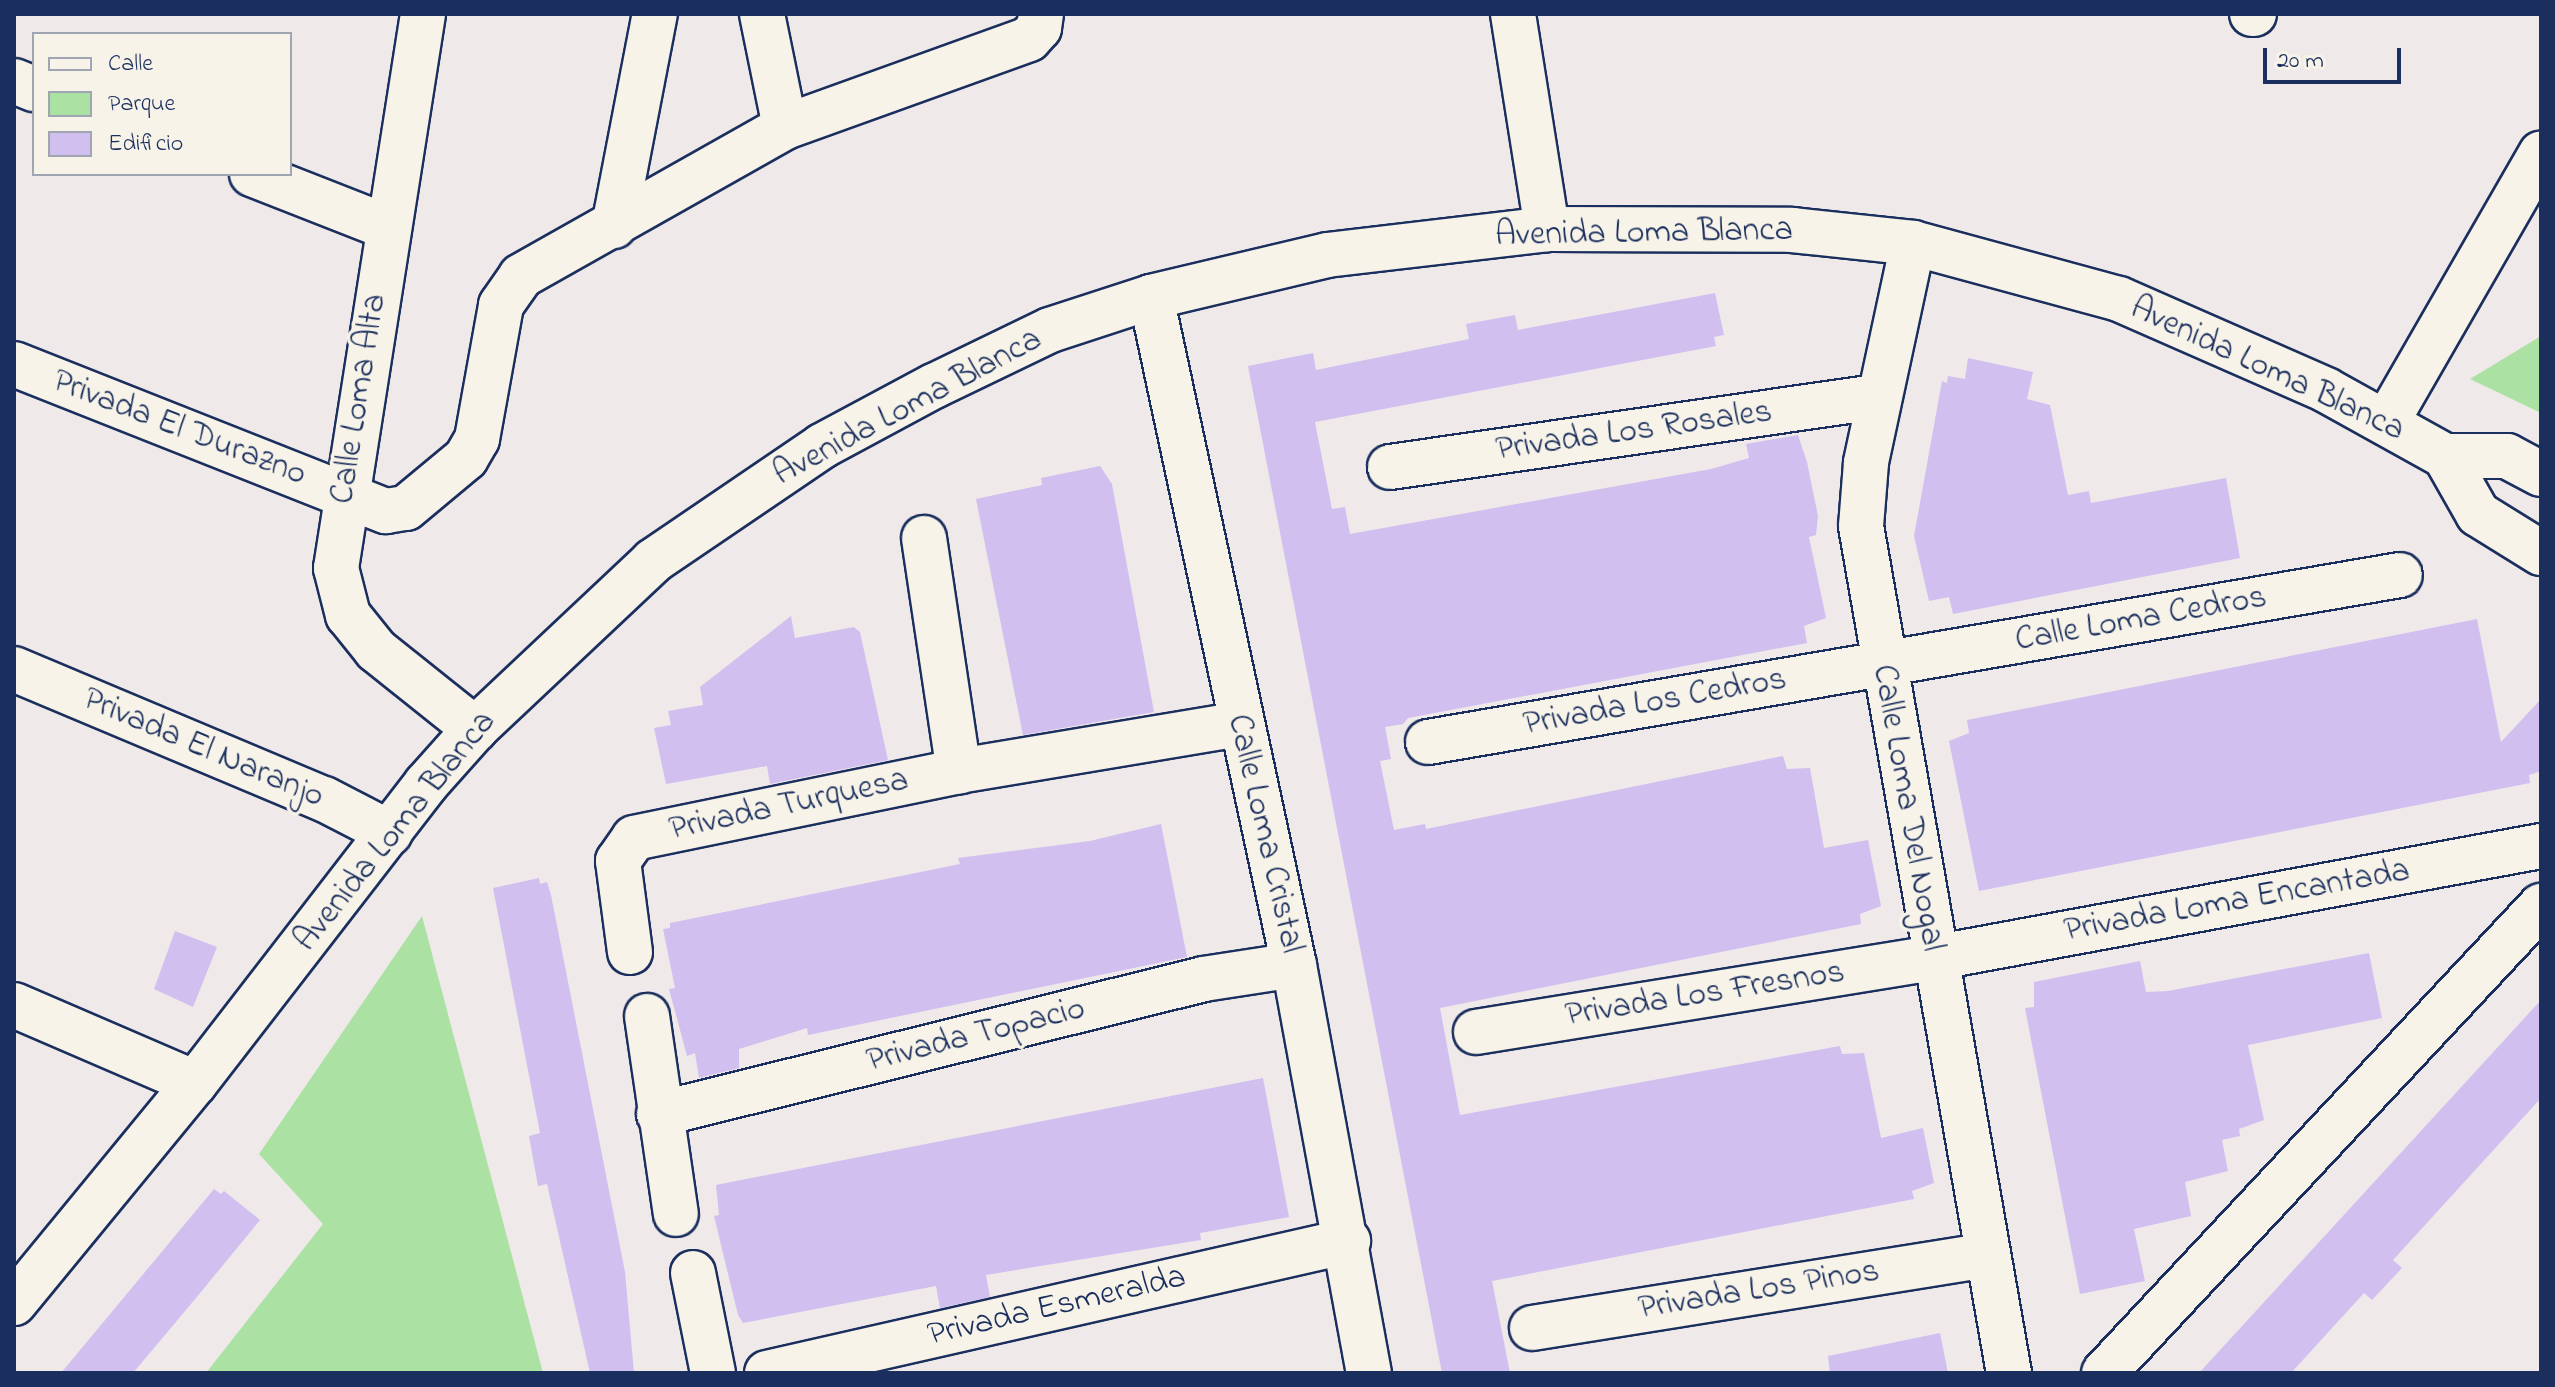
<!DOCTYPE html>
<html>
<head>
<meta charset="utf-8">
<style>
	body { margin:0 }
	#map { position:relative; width:2555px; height:1387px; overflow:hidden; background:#efe9ea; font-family:"Indie Flower",sans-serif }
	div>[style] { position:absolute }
	.green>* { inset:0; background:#ace1a4 }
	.building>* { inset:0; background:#d1bff0 }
	.roads { filter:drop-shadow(2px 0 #1b2f5e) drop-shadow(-2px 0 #1b2f5e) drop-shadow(0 2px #1b2f5e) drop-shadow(0 -2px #1b2f5e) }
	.street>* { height:44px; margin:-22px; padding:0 22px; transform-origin:22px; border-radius:22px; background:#f7f3e8 }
	.secondary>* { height:44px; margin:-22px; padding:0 22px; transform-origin:22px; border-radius:22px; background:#f7f3e8 }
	span { translate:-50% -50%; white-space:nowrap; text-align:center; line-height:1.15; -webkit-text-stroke:7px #f7f3e8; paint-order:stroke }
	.street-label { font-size:34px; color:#1b2f5e }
	.frame { position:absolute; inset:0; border:16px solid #1b2f5e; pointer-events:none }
	.legend { position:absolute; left:32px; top:32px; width:260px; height:144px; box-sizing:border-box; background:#f7f3e8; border:2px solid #9fa5b1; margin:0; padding:10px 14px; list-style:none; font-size:24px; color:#1b2f5e }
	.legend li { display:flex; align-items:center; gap:16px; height:40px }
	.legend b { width:40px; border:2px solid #9fa5b1 }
	.scale { position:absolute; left:2263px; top:48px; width:138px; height:36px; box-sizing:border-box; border:4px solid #1b2f5e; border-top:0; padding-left:10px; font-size:24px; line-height:28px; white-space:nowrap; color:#1b2f5e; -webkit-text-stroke:6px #f7f3e8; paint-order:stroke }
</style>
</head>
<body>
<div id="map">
	<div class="green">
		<div style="clip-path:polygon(2541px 336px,2541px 413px,2470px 379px)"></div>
		<div style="clip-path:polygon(422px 916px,543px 1373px,206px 1373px,323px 1224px,259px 1154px)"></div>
	</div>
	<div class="building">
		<div style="clip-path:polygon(1715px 293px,1724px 335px,1714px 337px,1716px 346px,1315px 422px,1332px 509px,1345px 507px,1350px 534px,1711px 469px,1749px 458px,1746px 444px,1798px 435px,1807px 462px,1818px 516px,1816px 535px,1809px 537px,1826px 618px,1804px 626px,1807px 643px,1408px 718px,1403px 724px,1385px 727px,1391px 759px,1380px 761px,1394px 830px,1425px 824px,1426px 829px,1783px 756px,1787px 769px,1810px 768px,1824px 848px,1868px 840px,1881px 906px,1860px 914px,1861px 924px,1440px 1008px,1460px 1115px,1840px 1046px,1842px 1054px,1864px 1053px,1881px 1138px,1923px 1128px,1934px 1183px,1912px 1191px,1914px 1199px,1492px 1281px,1510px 1373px,1442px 1373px,1248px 366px,1313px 353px,1316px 370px,1469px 339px,1466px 324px,1515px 315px,1518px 330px)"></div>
		<div style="clip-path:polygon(1968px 358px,2033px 372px,2027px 399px,2050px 405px,2068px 495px,2089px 491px,2091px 503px,2226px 478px,2240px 558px,1953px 614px,1949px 597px,1929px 601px,1914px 536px,1942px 381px,1947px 383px,1948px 376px,1965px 379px)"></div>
		<div style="clip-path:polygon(1100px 466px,1112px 484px,1154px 712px,1023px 735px,976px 499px,1042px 485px,1041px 478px)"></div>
		<div style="clip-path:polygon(791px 616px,795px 638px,854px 627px,860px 632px,888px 760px,770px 784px,767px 766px,666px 784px,654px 728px,671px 725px,668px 711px,703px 705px,700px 687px)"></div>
		<div style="clip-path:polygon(2477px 619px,2501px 742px,2541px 699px,2541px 771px,2529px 775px,2530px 783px,1979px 891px,1949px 741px,1969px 733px,1967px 720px)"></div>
		<div style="clip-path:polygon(1161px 824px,1187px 957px,808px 1035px,807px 1028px,739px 1049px,739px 1068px,699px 1078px,695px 1053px,687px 1056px,669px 989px,675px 988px,663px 929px,670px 928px,670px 923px,960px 864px,958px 858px,1090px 841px)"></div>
		<div style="clip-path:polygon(539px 878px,540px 884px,547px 882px,551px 895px,625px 1272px,634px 1373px,590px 1373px,547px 1184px,538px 1186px,529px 1136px,540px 1133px,493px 888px)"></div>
		<div style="clip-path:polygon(175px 931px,217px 947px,193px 1007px,154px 989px)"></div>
		<div style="clip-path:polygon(2369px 953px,2382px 1018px,2248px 1045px,2264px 1120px,2239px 1129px,2240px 1136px,2222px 1140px,2228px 1171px,2185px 1182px,2191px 1216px,2134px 1229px,2145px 1281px,2080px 1294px,2025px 1008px,2034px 1007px,2034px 982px,2140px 961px,2146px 992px,2168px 991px)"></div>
		<div style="clip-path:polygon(2541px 1000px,2541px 1098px,2393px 1260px,2402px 1268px,2372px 1300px,2364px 1293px,2291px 1373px,2199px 1373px)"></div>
		<div style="clip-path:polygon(1263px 1078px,1289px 1217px,1200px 1233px,1201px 1240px,986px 1275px,990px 1297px,940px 1308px,936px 1286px,743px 1323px,738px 1315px,714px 1216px,719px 1215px,716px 1185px)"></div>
		<div style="clip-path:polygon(214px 1189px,221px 1194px,224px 1191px,260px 1220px,196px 1298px,133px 1373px,61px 1373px)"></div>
		<div style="clip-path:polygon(1940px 1333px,1948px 1373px,1830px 1373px,1828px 1356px)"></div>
	</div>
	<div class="roads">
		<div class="street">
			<div style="left:423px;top:14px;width:561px;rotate:98.92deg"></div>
			<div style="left:336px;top:568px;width:49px;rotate:75.7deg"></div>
			<div style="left:348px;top:615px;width:45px;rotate:51.3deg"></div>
			<div style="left:376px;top:650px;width:127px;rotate:38.6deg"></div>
			<div style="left:762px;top:14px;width:115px;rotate:78.5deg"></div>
			<div style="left:1513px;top:14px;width:218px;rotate:81deg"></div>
			<div style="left:2252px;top:14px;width:2px"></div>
			<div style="left:14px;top:81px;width:22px;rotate:22deg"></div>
			<div style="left:252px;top:174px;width:145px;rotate:21.4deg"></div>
			<div style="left:614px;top:226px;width:216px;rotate:-79.1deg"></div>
			<div style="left:1913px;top:243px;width:225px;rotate:102.1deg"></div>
			<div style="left:1866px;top:463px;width:63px;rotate:94.5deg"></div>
			<div style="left:1861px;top:526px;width:860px;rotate:80.09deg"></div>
			<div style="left:1151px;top:297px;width:683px;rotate:77.92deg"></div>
			<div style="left:1294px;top:965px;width:415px;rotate:79.6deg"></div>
			<div style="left:14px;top:364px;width:400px;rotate:21.6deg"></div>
			<div style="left:386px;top:511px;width:20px;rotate:-9deg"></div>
			<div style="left:406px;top:508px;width:78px;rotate:-39.8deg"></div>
			<div style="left:466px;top:458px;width:22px;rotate:-60deg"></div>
			<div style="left:477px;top:439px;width:136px;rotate:-79.8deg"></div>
			<div style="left:501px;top:305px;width:35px;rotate:-55deg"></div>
			<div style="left:521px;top:276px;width:303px;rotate:-29.4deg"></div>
			<div style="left:785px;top:127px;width:259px;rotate:-19.8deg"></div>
			<div style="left:1029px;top:39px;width:15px;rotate:-48deg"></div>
			<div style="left:1039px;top:28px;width:14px;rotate:-82deg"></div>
			<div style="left:2386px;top:423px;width:311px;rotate:-60.1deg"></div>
			<div style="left:1390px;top:467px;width:493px;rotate:-8.2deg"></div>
			<div style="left:924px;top:538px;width:236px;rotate:81.5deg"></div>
			<div style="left:14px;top:669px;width:336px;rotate:22.8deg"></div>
			<div style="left:324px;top:799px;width:74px;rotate:27.3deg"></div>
			<div style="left:1428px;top:742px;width:986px;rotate:-9.75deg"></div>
			<div style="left:630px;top:952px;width:92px;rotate:-97.5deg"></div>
			<div style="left:618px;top:861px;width:28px;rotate:-55deg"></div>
			<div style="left:634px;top:838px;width:332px;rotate:-11.6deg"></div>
			<div style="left:959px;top:771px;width:285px;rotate:-9.5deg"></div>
			<div style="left:14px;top:1005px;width:197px;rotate:23.3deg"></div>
			<div style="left:647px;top:1016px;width:200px;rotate:81.7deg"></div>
			<div style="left:1476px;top:1032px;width:463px;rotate:-9.2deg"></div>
			<div style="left:1933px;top:958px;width:618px;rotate:-10.44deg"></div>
			<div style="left:659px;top:1114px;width:561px;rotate:-13.91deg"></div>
			<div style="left:1204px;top:979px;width:91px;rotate:-8.8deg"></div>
			<div style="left:693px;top:1273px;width:102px;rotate:78.7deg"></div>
			<div style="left:1532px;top:1328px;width:461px;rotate:-9.1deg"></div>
			<div style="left:767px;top:1373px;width:596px;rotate:-12.8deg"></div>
			<div style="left:2104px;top:1373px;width:640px;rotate:-46.9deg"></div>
		</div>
		<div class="secondary">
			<div style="left:2445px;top:456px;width:67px;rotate:60.4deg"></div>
			<div style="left:2478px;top:514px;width:74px;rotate:31.8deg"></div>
			<div style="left:14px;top:1303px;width:285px;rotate:-50.6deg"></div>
			<div style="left:195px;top:1083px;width:378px;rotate:-52.3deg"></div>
			<div style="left:426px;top:784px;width:74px;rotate:-48.3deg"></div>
			<div style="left:475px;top:729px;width:245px;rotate:-43.3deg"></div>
			<div style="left:653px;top:561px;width:204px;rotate:-34.2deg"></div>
			<div style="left:822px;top:446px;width:127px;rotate:-28.2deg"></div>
			<div style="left:934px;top:386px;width:129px;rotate:-25.8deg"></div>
			<div style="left:1050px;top:330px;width:106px;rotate:-18.1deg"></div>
			<div style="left:1151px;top:297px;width:181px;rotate:-13.4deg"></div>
			<div style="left:1327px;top:255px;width:222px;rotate:-6.7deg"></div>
			<div style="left:1547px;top:229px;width:245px;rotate:0.2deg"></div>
			<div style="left:1792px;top:230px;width:122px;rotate:6.1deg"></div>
			<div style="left:1913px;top:243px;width:213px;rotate:15.2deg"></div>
			<div style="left:2119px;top:299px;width:226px;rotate:23.7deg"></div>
			<div style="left:2326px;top:390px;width:136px;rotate:29deg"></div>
			<div style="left:2445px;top:456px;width:62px"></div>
			<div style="left:2507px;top:456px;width:38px;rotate:28deg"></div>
		</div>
	</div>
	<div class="street-label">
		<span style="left:1644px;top:234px;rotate:-1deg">Avenida Loma Blanca</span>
		<span style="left:2267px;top:370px;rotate:25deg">Avenida Loma Blanca</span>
		<span style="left:360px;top:399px;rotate:-81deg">Calle Loma Alta</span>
		<span style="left:908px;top:408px;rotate:-28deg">Avenida Loma Blanca</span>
		<span style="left:179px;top:429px;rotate:21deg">Privada El Durazno</span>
		<span style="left:1634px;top:432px;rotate:-8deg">Privada Los Rosales</span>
		<span style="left:2141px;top:620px;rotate:-10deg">Calle Loma Cedros</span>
		<span style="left:1655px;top:703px;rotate:-10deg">Privada Los Cedros</span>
		<span style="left:203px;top:749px;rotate:23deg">Privada El Naranjo</span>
		<span style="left:789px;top:806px;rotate:-12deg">Privada Turquesa</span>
		<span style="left:1907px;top:808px;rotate:80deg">Calle Loma Del Nogal</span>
		<span style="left:396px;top:832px;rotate:-51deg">Avenida Loma Blanca</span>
		<span style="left:1264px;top:834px;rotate:77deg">Calle Loma Cristal</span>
		<span style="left:2237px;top:902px;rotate:-10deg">Privada Loma Encantada</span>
		<span style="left:1705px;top:995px;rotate:-9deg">Privada Los Fresnos</span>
		<span style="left:976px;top:1036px;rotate:-14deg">Privada Topacio</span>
		<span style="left:1759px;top:1291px;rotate:-9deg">Privada Los Pinos</span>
		<span style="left:1057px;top:1307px;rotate:-13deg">Privada Esmeralda</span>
	</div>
	<div class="frame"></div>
	<ul class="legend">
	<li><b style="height:10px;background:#f7f3e8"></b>Calle</li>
	<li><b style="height:22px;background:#ace1a4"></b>Parque</li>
	<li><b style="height:22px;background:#d1bff0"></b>Edificio</li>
	</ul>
	<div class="scale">20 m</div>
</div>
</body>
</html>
